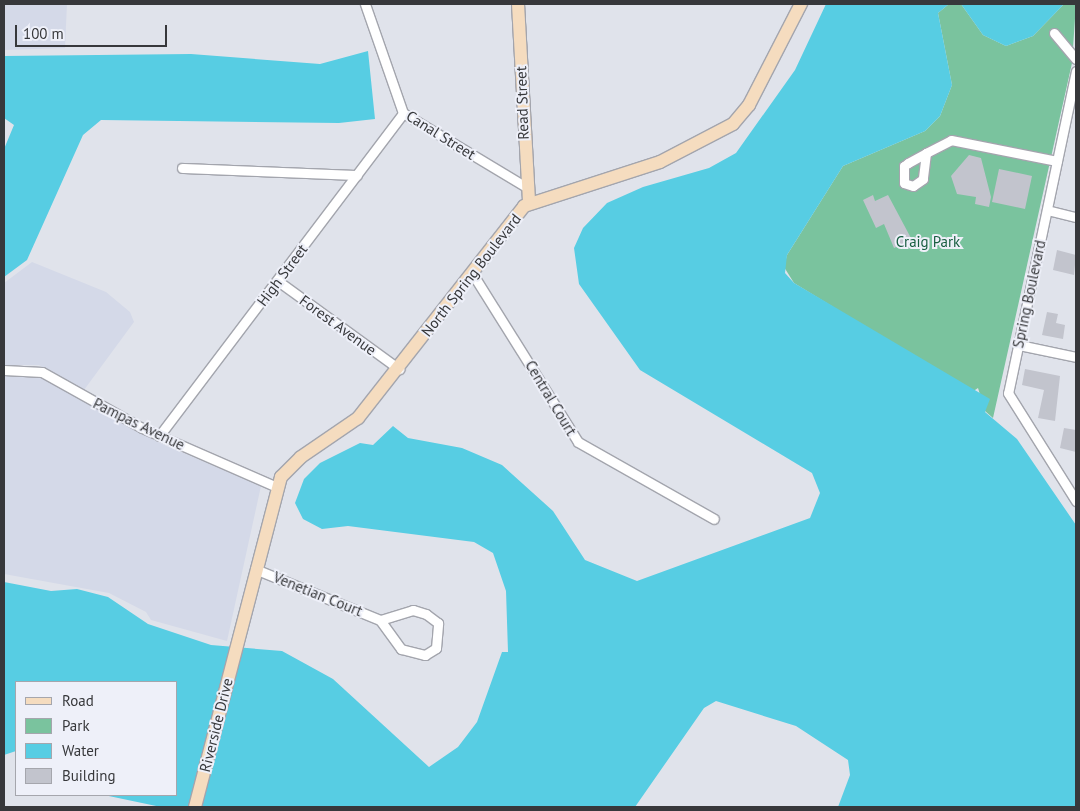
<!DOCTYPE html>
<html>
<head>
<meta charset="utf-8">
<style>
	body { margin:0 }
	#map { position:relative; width:1080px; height:811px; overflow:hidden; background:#e0e3eb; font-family:"PT Sans",sans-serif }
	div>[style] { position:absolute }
	.built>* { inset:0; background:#d4d9e8 }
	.green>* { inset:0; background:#7ac39e }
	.water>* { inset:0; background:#57cde3 }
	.building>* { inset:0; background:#c2c4cd }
	.roads { filter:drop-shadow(1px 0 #a3a5ad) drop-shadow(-1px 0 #a3a5ad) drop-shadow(0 1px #a3a5ad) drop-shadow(0 -1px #a3a5ad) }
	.street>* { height:9px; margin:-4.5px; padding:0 4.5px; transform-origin:4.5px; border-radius:4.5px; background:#fff }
	.secondary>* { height:12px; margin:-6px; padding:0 6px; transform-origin:6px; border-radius:6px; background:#f5dcbf }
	span { translate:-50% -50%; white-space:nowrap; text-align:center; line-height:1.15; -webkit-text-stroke:4px #eef0f9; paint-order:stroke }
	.street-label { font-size:15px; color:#37383b }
	.park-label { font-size:15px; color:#185e41 }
	.frame { position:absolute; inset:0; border:5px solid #37383b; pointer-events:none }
	.legend { position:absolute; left:15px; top:681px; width:162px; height:115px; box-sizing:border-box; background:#eef0f9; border:1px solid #a5a6ad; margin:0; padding:6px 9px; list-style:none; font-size:15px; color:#37383b }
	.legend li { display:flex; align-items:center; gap:10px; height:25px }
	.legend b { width:25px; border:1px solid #a5a6ad }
	.scale { position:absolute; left:15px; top:25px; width:152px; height:22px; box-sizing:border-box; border:2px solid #37383b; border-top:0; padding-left:6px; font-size:15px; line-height:18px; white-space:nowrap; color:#37383b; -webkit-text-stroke:4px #eef0f9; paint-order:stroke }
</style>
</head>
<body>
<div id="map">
	<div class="built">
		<div style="clip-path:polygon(4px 4px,67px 4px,65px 48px,4px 50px)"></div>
		<div style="clip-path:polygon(32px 262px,106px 292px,130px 312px,134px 322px,84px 390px,39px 365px,4px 365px,4px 283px)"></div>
		<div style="clip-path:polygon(4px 375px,40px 377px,160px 443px,261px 486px,227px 641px,151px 620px,146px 612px,109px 593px,4px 574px)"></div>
	</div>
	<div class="green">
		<div style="clip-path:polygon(949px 4px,961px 4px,983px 35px,1006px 46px,1033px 36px,1064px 4px,1076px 4px,1072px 63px,993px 418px,985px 411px,978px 388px,972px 392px,794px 283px,784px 267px,787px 255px,843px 166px,925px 131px,940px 116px,952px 85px,938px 13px)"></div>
	</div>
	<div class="water">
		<div style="clip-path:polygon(826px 4px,949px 4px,938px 13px,952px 85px,940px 116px,925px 131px,843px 166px,787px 255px,785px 273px,794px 283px,990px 399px,985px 412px,1017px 439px,1076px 525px,1076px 807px,838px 807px,850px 775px,848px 760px,796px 726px,716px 701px,704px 708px,635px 807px,161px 807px,104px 795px,176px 795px,176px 682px,16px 682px,16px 751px,4px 755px,4px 582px,51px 591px,77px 589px,108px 597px,148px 624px,211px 645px,282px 651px,333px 679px,429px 767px,458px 747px,477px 722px,502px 652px,508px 652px,506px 591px,493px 553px,474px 542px,348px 526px,322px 529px,303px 519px,295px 503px,304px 479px,320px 463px,360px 443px,373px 445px,393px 426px,408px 438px,462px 448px,502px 465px,553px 511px,585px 560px,637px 581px,810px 518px,820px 493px,812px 473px,640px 370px,579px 284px,574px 248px,583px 228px,607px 203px,643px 187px,709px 168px,736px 153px,795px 70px)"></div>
		<div style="clip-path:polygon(961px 4px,1064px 4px,1033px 36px,1006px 46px,983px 35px)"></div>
		<div style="clip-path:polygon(368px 51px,375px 119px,339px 123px,101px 120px,83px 135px,27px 260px,4px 277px,4px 149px,14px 125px,4px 118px,4px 56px,191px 54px,320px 64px)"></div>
	</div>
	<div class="building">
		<div style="clip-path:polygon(969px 155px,981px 158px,991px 197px,989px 207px,975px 204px,976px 197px,957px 194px,951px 176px)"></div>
		<div style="clip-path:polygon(999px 169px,1032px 176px,1025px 209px,992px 202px)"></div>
		<div style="clip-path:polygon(873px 195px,875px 201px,888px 195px,912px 240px,894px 248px,884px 224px,876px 228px,863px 200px)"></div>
		<div style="clip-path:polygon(1057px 250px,1076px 255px,1074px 275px,1053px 270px)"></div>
		<div style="clip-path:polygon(1047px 312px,1058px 314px,1056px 323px,1065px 325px,1063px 339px,1042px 335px)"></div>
		<div style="clip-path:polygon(1025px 369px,1060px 376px,1055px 421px,1038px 418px,1044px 390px,1022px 385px)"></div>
		<div style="clip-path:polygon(1064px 428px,1076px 430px,1076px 452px,1060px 448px)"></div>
	</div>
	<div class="roads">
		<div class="street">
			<div style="left:365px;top:4px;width:115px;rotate:70.8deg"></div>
			<div style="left:403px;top:113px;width:144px;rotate:31deg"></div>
			<div style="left:1054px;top:33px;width:34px;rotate:50deg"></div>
			<div style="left:1076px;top:71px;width:329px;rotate:101.9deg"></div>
			<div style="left:1008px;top:393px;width:128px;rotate:57.8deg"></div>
			<div style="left:926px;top:153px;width:26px;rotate:97deg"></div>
			<div style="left:923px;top:179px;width:12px;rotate:145deg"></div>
			<div style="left:913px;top:186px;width:9px;rotate:-162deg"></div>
			<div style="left:904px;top:183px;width:17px;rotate:-90deg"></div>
			<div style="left:904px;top:166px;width:5px;rotate:-37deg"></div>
			<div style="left:908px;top:163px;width:21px;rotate:-29deg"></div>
			<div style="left:926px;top:153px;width:28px;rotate:-27deg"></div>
			<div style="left:951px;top:140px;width:108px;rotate:11.2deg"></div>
			<div style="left:182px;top:168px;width:175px;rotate:2.3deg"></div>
			<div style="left:1047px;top:210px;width:30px;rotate:14deg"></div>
			<div style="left:472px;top:273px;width:199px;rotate:57.9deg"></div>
			<div style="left:578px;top:442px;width:156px;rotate:29.5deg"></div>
			<div style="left:278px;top:281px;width:150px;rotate:36deg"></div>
			<div style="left:1019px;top:345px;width:58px;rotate:11.9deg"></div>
			<div style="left:4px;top:370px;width:38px;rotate:3deg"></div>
			<div style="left:42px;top:372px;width:115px;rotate:29.2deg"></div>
			<div style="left:142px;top:428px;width:145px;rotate:23.6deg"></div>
			<div style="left:159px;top:436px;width:405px;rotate:-52.9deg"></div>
			<div style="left:255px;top:569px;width:135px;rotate:22.2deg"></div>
			<div style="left:380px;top:620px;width:36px;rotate:54deg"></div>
			<div style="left:401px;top:649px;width:25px;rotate:14deg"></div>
			<div style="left:425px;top:655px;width:13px;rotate:-32deg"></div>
			<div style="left:436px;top:648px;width:25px;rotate:-85deg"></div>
			<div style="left:438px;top:623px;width:15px;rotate:-143deg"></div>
			<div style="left:426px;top:614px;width:14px;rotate:-163deg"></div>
			<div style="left:413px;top:610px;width:34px;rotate:163deg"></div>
		</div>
		<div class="secondary">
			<div style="left:518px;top:4px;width:198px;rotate:86.8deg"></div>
			<div style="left:195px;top:807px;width:341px;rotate:-75.4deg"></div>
			<div style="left:281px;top:477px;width:28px;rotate:-45deg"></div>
			<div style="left:301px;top:457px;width:69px;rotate:-34.4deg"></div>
			<div style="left:358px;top:418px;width:269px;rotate:-51.9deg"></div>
			<div style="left:524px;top:206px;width:143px;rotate:-17.9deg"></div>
			<div style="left:660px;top:162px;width:82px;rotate:-27.5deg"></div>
			<div style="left:733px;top:124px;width:25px;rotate:-50deg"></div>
			<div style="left:749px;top:105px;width:114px;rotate:-62.8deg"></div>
		</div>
	</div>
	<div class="street-label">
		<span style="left:522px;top:103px;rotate:-92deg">Read Street</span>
		<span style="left:441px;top:135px;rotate:32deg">Canal Street</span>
		<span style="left:282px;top:275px;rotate:-53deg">High Street</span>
		<span style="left:471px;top:275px;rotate:-52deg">North Spring Boulevard</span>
		<span style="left:1029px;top:294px;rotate:-78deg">Spring Boulevard</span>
		<span style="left:338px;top:325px;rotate:36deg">Forest Avenue</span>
		<span style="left:551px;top:398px;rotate:59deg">Central Court</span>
		<span style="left:139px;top:424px;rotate:26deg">Pampas Avenue</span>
		<span style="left:318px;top:594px;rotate:22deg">Venetian Court</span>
		<span style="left:216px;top:725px;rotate:-76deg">Riverside Drive</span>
	</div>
	<div class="park-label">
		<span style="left:928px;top:242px">Craig Park</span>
	</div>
	<div class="frame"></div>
	<ul class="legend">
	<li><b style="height:6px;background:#f5dcbf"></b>Road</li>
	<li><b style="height:14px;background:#7ac39e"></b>Park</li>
	<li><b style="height:14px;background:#57cde3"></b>Water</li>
	<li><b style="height:14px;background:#c2c4cd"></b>Building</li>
	</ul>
	<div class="scale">100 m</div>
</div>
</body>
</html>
